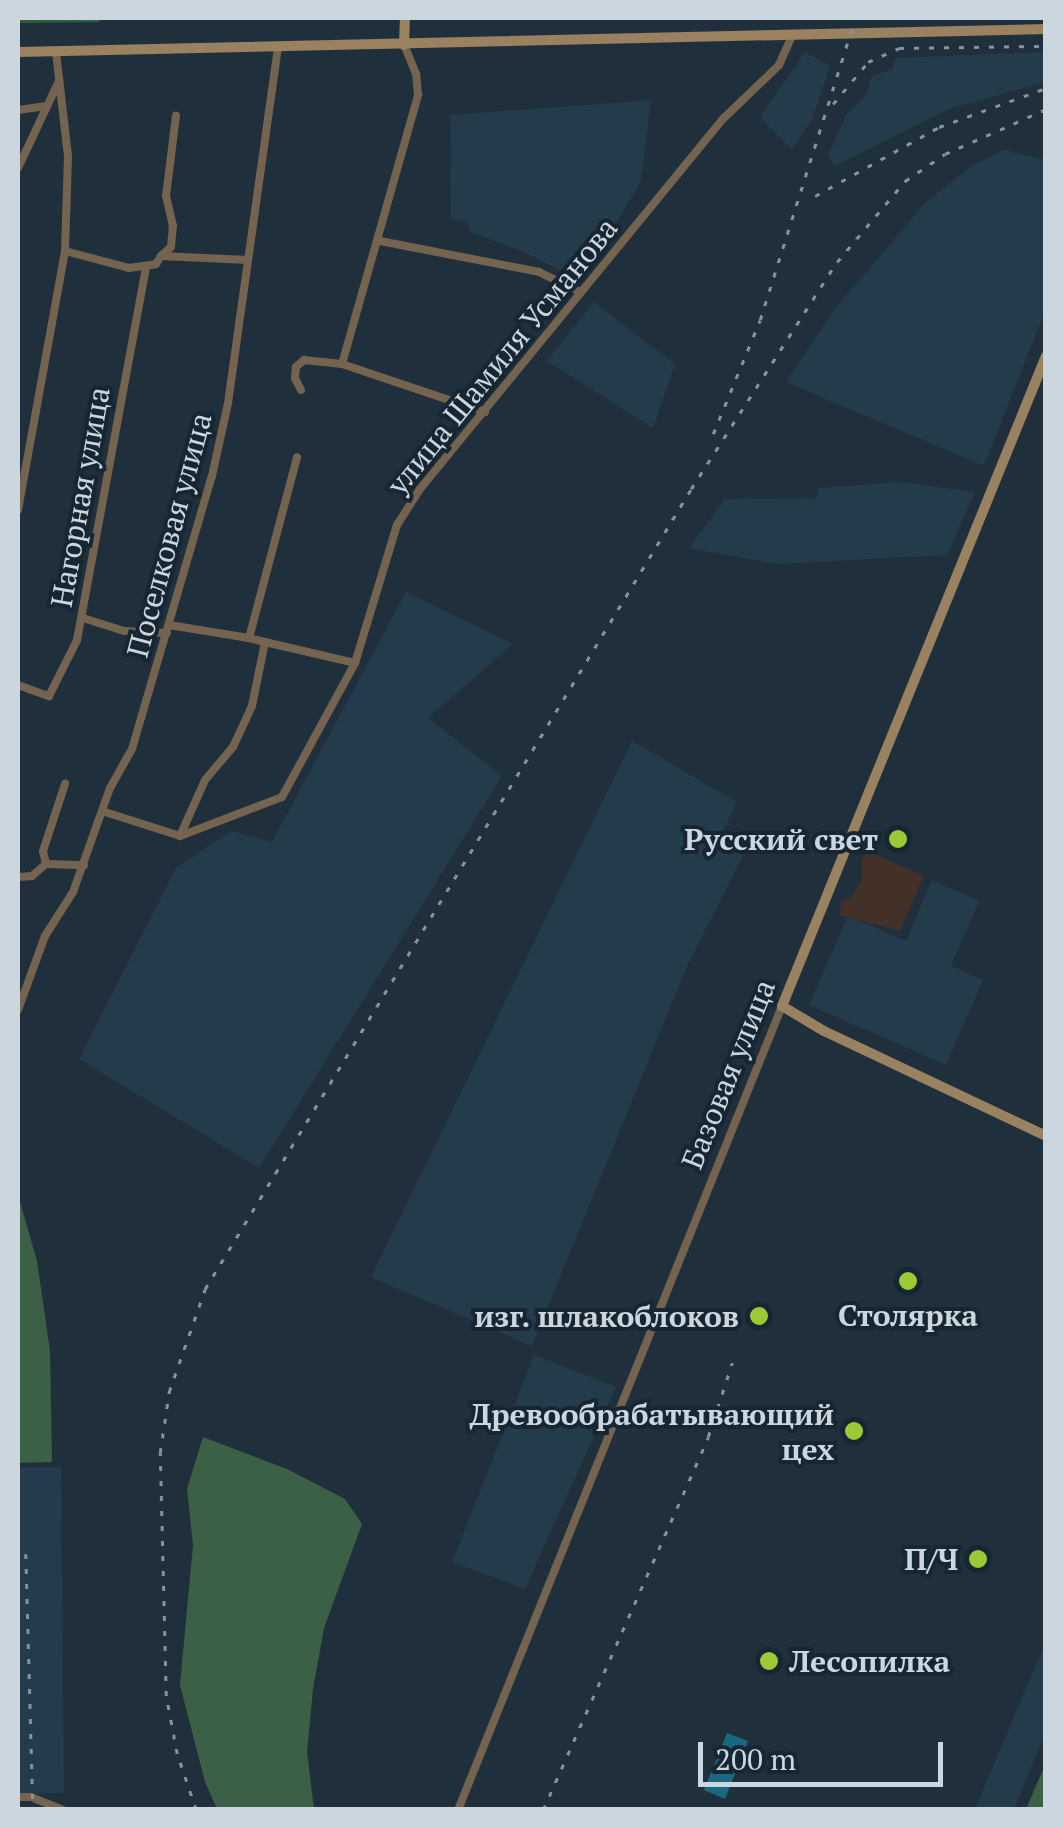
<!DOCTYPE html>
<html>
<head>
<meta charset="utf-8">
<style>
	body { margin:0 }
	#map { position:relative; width:1063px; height:1827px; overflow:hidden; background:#1f303c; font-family:"PT Serif",serif }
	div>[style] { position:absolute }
	.commercial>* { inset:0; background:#433128 }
	.built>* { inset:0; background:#243b4b }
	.green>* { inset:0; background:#3c6046 }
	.forest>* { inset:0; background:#2b603d }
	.water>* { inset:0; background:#18687f }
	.street>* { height:8px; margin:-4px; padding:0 4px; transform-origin:4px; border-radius:4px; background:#73634f }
	.secondary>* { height:10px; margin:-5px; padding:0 5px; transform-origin:5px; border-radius:5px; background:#9a8160 }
	.rail>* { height:2.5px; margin-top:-1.25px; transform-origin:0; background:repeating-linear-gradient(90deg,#85939c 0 5px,transparent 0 15px) }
	.dots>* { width:28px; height:28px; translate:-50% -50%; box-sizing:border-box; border:5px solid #162632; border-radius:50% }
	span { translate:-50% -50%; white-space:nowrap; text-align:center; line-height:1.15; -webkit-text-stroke:8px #162632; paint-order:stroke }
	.street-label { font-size:30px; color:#cbd6de }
	.poi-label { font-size:30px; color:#cbd6de; font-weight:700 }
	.right { translate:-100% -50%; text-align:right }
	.left { translate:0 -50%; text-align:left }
	.frame { position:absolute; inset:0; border:20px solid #cbd6de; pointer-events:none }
	.scale { position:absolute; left:698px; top:1742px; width:245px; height:45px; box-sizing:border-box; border:5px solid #cbd6de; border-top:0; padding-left:12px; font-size:30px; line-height:35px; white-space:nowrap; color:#cbd6de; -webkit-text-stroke:8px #162632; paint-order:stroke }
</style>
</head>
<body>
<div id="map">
	<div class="commercial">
		<div style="clip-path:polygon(869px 852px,924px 876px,900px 931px,840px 915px,841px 902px,851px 898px,862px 880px,862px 859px)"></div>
	</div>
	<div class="built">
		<div style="clip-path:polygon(805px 52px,830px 66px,812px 120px,792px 149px,760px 117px)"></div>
		<div style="clip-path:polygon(1045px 52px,1045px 82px,949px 109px,835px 166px,828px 156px,846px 115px,866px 95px,872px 76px,892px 70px,896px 58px)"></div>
		<div style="clip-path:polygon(651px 100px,641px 181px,582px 281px,524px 252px,470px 232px,468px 222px,451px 219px,450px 115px)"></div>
		<div style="clip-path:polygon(1004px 150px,1045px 160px,1045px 311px,984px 466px,786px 382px,835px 309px,925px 203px,973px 165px)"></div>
		<div style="clip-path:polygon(594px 302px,675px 364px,653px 428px,547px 361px)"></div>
		<div style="clip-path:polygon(901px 482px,975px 492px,947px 555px,776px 564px,689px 548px,725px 499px,816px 498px,819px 488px)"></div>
		<div style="clip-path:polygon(406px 592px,513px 644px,428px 718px,502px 776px,259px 1168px,79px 1059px,176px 868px,231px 831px,272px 842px)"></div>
		<div style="clip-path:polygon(632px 741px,737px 802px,723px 831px,748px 846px,687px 966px,532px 1346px,371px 1277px)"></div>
		<div style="clip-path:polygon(932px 880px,979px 901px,951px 966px,983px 980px,946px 1065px,809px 1005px,848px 916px,906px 941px)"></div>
		<div style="clip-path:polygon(534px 1355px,616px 1387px,525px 1589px,452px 1562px)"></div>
		<div style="clip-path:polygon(18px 1467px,61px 1467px,64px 1793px,18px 1794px)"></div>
		<div style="clip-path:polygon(1045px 1643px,1045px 1734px,1014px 1809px,975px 1809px)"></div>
	</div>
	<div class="green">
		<div style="clip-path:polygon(18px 1195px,37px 1261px,50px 1351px,52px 1462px,18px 1463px)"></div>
		<div style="clip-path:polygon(203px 1437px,287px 1469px,345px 1499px,362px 1524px,324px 1628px,313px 1689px,307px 1752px,314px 1809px,217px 1809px,205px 1782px,180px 1685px,193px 1545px,187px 1489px)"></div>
		<div style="clip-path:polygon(1045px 1765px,1045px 1809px,1026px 1809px)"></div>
	</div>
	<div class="forest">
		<div style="clip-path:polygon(18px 18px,101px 18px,99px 22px,18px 23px)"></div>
	</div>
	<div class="water">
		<div style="clip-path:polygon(727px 1733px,748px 1741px,725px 1799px,704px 1790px)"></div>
	</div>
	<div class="street">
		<div style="left:18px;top:110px;width:27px;rotate:-8deg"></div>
		<div style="left:18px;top:168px;width:96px;rotate:-64.8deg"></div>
		<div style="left:380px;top:241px;width:162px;rotate:11deg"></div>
		<div style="left:539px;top:272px;width:46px;rotate:26deg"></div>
		<div style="left:65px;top:251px;width:66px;rotate:14.9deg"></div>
		<div style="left:129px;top:268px;width:27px;rotate:-8deg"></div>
		<div style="left:156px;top:264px;width:9px;rotate:-58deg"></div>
		<div style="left:161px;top:256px;width:87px;rotate:2.6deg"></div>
		<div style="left:161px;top:256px;width:13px;rotate:-42deg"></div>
		<div style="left:171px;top:247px;width:21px;rotate:-85deg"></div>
		<div style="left:173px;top:226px;width:31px;rotate:-103deg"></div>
		<div style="left:166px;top:196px;width:81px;rotate:-82.9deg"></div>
		<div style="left:342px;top:364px;width:280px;rotate:-74.2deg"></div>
		<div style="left:418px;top:95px;width:21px;rotate:-95deg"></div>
		<div style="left:416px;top:74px;width:31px;rotate:-112deg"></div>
		<div style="left:301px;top:390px;width:13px;rotate:-117deg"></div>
		<div style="left:295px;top:378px;width:11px;rotate:-85deg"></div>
		<div style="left:296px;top:367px;width:11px;rotate:-41deg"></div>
		<div style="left:304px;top:360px;width:38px;rotate:6deg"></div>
		<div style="left:342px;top:364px;width:151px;rotate:18.6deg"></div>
		<div style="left:18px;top:510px;width:263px;rotate:-79.7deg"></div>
		<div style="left:65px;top:251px;width:95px;rotate:-88.2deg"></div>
		<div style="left:68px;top:156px;width:105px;rotate:-96.6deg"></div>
		<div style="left:83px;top:618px;width:43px;rotate:17.6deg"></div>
		<div style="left:124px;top:631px;width:43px;rotate:2.7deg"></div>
		<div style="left:169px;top:625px;width:81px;rotate:9.2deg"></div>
		<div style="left:265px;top:642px;width:92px;rotate:13.1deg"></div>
		<div style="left:18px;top:685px;width:33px;rotate:20deg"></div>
		<div style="left:49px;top:696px;width:63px;rotate:-63.4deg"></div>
		<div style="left:77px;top:640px;width:379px;rotate:-79.5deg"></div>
		<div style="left:105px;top:812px;width:79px;rotate:17.7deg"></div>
		<div style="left:180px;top:836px;width:109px;rotate:-20.9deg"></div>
		<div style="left:282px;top:797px;width:153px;rotate:-61.4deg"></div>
		<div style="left:355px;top:663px;width:144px;rotate:-73.1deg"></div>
		<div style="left:397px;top:525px;width:43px;rotate:-57.4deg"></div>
		<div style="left:420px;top:489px;width:480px;rotate:-50.7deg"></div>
		<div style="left:724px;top:118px;width:76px;rotate:-43.9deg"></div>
		<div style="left:779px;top:65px;width:34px;rotate:-66deg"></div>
		<div style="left:180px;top:836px;width:61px;rotate:-65.9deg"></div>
		<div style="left:205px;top:780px;width:43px;rotate:-49.7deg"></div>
		<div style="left:233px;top:747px;width:45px;rotate:-65.1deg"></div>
		<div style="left:252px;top:706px;width:65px;rotate:-78.5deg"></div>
		<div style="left:265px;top:642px;width:16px;rotate:-166deg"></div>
		<div style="left:249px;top:638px;width:187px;rotate:-75.1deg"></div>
		<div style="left:46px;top:864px;width:13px;rotate:-103deg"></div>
		<div style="left:43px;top:851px;width:71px;rotate:-71.8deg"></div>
		<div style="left:18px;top:877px;width:14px;rotate:-4deg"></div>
		<div style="left:32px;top:876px;width:18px;rotate:-41deg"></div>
		<div style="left:46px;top:864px;width:38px;rotate:2deg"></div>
		<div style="left:18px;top:1010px;width:79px;rotate:-70deg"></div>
		<div style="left:45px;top:936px;width:52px;rotate:-57.5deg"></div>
		<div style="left:73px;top:892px;width:110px;rotate:-70.4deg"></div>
		<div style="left:110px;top:788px;width:45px;rotate:-60.6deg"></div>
		<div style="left:132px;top:749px;width:284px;rotate:-73.7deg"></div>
		<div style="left:212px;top:476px;width:75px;rotate:-77.6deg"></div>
		<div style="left:228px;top:403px;width:359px;rotate:-82deg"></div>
		<div style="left:18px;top:1797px;width:13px"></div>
		<div style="left:31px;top:1797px;width:35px;rotate:22deg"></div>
		<div style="left:458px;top:1810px;width:867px;rotate:-68.05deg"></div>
	</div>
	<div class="secondary">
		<div style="left:404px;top:45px;width:27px;rotate:-88deg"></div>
		<div style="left:18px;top:52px;width:1028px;rotate:-1.28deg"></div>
		<div style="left:1046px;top:356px;width:702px;rotate:112.1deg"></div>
		<div style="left:782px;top:1006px;width:49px;rotate:30.8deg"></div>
		<div style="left:824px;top:1031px;width:246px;rotate:25.3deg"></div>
	</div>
	<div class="rail">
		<div style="left:833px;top:104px;width:55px;rotate:-50.2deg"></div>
		<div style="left:868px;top:62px;width:34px;rotate:-24deg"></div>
		<div style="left:899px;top:48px;width:147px;rotate:-0.8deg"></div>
		<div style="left:815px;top:196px;width:142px;rotate:-29.1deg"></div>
		<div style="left:939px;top:127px;width:114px;rotate:-20deg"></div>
		<div style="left:713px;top:434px;width:123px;rotate:-67.6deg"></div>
		<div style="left:760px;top:320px;width:317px;rotate:-72.5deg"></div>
		<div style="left:26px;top:1554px;width:256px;rotate:88.4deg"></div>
		<div style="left:196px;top:1810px;width:59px;rotate:-108.7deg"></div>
		<div style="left:177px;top:1754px;width:59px;rotate:-100.7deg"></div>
		<div style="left:166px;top:1696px;width:243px;rotate:-91.4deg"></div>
		<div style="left:160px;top:1453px;width:62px;rotate:-81.6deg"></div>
		<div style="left:169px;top:1392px;width:109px;rotate:-70.7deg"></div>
		<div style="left:205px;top:1289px;width:936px;rotate:-58.72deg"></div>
		<div style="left:691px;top:489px;width:270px;rotate:-57.3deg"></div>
		<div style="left:837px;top:262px;width:106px;rotate:-50deg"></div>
		<div style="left:905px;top:181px;width:48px;rotate:-34deg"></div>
		<div style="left:945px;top:154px;width:111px;rotate:-24deg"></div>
		<div style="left:543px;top:1810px;width:408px;rotate:-66.1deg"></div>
		<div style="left:708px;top:1437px;width:78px;rotate:-72deg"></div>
	</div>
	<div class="dots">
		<div style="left:898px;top:839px;background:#9acb34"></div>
		<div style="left:908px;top:1281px;background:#9acb34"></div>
		<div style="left:759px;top:1316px;background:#9acb34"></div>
		<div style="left:854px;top:1431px;background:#9acb34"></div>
		<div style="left:978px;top:1559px;background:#9acb34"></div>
		<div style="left:769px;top:1661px;background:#9acb34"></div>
	</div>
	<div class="street-label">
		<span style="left:502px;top:356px;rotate:-51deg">улица Шамиля Усманова</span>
		<span style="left:80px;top:497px;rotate:-80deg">Нагорная улица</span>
		<span style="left:169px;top:535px;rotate:-75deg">Поселковая улица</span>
		<span style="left:728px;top:1074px;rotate:-68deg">Базовая улица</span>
	</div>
	<div class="poi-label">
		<span class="right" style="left:878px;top:839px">Русский свет</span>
		<span style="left:908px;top:1315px">Столярка</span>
		<span class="right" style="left:739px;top:1316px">изг. шлакоблоков</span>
		<span class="right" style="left:834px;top:1431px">Древообрабатывающий<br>цех</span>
		<span class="right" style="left:958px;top:1559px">П/Ч</span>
		<span class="left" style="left:789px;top:1661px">Лесопилка</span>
	</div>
	<div class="frame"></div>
	<div class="scale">200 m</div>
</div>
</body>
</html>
